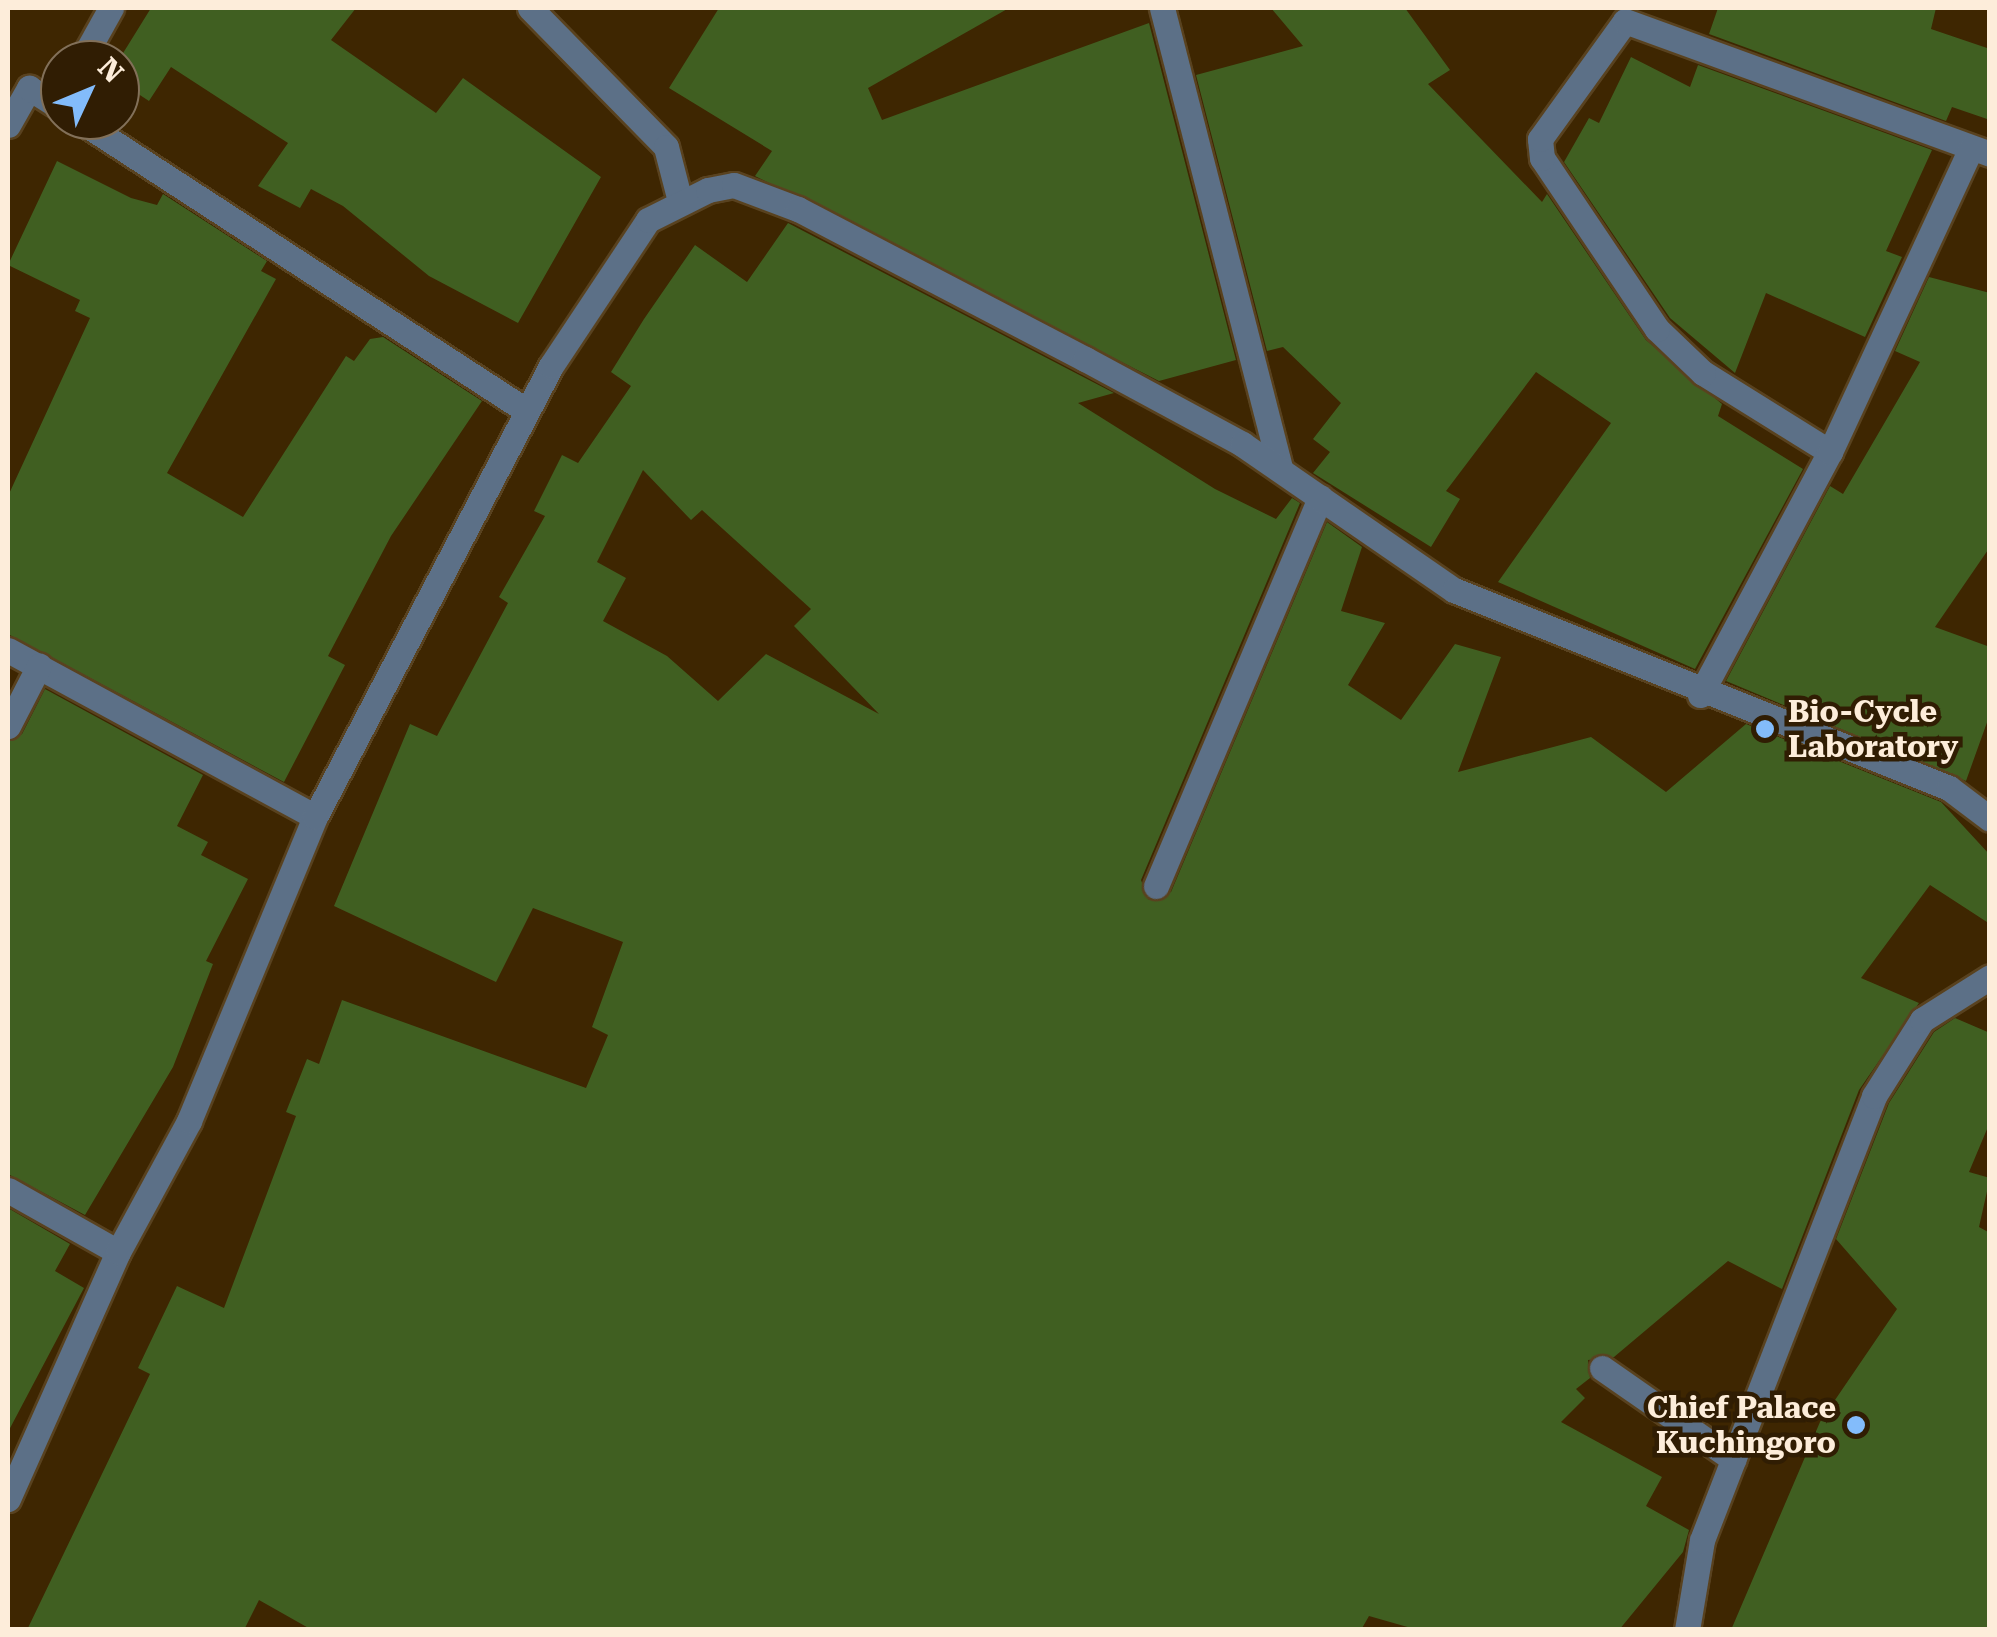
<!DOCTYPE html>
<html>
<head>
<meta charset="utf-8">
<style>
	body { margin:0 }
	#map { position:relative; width:1997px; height:1637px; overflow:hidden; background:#3e2601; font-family:"Roboto Serif",serif }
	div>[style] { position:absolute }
	.building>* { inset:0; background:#405f21 }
	.roads { filter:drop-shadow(2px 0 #59421f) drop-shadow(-2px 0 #59421f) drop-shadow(0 2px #59421f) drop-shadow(0 -2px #59421f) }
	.minor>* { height:25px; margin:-12.5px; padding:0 12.5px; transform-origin:12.5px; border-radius:12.5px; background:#5c7087 }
	.dots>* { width:28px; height:28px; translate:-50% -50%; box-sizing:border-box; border:5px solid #301d03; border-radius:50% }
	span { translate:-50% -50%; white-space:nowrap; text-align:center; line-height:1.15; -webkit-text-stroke:9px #301d03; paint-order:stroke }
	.poi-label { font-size:30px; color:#fdedda; font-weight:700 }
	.left { translate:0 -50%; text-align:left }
	.right { translate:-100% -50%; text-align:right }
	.frame { position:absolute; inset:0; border:10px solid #fdedda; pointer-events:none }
	.north { position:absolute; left:40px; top:40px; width:100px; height:100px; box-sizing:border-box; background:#301d03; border:2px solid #827059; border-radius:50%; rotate:46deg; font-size:28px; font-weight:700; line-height:40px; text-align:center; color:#fdedda }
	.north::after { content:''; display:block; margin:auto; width:35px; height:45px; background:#83bcfb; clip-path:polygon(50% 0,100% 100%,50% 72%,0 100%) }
</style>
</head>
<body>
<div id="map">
	<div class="building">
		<div style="clip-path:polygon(151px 8px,356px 8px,331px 40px,436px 113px,463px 78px,601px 177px,518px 323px,429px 276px,343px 206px,311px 189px,300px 208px,258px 186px,288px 143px,171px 67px,149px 101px,120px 82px,120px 58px)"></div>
		<div style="clip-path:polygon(719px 8px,1009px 8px,868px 88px,882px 120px,1149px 23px,1236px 360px,1159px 381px,755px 176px,772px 151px,669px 88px)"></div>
		<div style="clip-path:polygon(1271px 8px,1405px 8px,1450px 70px,1428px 84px,1542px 202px,1547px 194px,1646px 340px,1722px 404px,1718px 416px,1803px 469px,1695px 669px,1498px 582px,1611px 423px,1536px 372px,1446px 491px,1460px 499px,1431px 547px,1313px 473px,1330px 452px,1313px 439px,1341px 403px,1283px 347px,1267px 351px,1196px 75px,1303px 46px)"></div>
		<div style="clip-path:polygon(1718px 8px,1936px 8px,1931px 29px,1990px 49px,1990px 120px,1952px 107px,1946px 121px,1709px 34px)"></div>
		<div style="clip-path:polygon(1631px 57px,1690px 87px,1698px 65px,1932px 150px,1886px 251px,1902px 257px,1865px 337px,1766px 293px,1735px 373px,1670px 318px,1564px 162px,1589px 118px,1599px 123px)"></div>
		<div style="clip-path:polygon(57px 161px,131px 198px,157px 205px,163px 194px,267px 261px,261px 271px,276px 279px,167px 473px,243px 517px,346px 356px,354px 361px,370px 339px,383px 337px,482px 401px,391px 536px,328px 656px,345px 665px,284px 782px,8px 634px,8px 496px,90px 318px,75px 311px,80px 300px,8px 265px)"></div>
		<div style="clip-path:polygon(evenodd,788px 223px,1114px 393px,1078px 403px,1215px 489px,1276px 519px,1292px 498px,1300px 503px,1141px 880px,1149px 900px,1171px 892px,1327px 522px,1362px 547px,1341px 611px,1385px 623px,1348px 685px,1401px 720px,1455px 644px,1501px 657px,1458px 772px,1591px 737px,1666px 792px,1746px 724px,1941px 802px,1990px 855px,1990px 924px,1930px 885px,1861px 978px,1919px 1003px,1859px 1090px,1782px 1289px,1728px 1261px,1614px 1357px,1588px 1360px,1590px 1378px,1576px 1389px,1585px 1398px,1561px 1422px,1662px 1477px,1646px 1506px,1689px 1530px,1683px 1552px,1619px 1630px,1418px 1630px,1369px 1616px,1361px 1630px,312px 1630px,259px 1600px,244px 1630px,27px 1630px,150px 1374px,138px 1368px,177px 1286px,224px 1308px,296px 1116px,286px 1112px,307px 1059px,319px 1064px,342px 1000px,586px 1088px,608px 1035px,592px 1027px,623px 942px,533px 908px,496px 982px,334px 906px,410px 724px,437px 736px,508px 603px,499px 597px,545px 516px,534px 511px,562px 455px,578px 463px,631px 386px,611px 372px,644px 319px,695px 245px,747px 282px,788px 223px,643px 470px,691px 520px,702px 510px,811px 609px,794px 626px,879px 714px,766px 654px,718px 701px,667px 656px,603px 621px,626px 578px,597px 562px,643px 470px)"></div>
		<div style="clip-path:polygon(1929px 277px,1990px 293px,1990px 547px,1935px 627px,1990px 647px,1990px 714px,1966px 781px,1726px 681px,1830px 486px,1843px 494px,1920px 362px,1895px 351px)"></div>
		<div style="clip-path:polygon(45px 689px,203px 775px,177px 826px,208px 842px,201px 855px,248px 879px,206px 961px,213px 964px,173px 1067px,85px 1215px,8px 1174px,8px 742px,22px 734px)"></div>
		<div style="clip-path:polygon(1955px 1018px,1990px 1033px,1990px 1122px,1969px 1172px,1990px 1178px,1979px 1227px,1990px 1233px,1990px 1630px,1731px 1630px,1820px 1422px,1897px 1309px,1836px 1239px,1889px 1103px,1934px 1032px)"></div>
		<div style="clip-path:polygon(8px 1208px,70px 1244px,55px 1271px,84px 1288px,8px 1432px)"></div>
	</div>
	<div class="roads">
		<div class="minor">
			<div style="left:530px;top:8px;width:194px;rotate:45.6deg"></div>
			<div style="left:666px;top:147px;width:56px;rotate:75.5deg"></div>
			<div style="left:1162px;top:8px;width:477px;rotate:75.6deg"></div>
			<div style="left:82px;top:60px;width:60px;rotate:-60.9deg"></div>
			<div style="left:79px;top:120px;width:534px;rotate:33.01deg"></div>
			<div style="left:8px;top:125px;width:43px;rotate:-60.4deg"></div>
			<div style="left:29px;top:88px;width:36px;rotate:32deg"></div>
			<div style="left:1830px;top:452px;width:150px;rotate:-148.1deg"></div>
			<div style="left:1703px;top:373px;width:64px;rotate:-136.3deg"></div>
			<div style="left:1657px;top:329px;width:206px;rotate:-123.9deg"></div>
			<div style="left:1542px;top:158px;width:19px;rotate:-96deg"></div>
			<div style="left:1540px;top:139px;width:145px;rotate:-54.2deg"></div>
			<div style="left:1625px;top:21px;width:388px;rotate:20deg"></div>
			<div style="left:8px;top:650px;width:349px;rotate:28.5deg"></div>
			<div style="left:1700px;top:695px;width:276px;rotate:-61.9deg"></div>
			<div style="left:1830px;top:452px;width:335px;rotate:-65.1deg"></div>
			<div style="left:8px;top:726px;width:68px;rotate:-62.7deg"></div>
			<div style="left:1156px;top:886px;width:422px;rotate:-67.1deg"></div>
			<div style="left:8px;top:1190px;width:126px;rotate:29.4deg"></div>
			<div style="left:1602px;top:1368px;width:160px;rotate:34.8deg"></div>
			<div style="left:8px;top:1499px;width:270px;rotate:-66deg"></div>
			<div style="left:118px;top:1252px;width:149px;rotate:-61.5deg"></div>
			<div style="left:189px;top:1121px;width:329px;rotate:-67.5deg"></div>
			<div style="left:315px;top:817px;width:509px;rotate:-62.38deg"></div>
			<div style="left:551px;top:366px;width:175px;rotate:-56.4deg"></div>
			<div style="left:648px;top:220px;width:67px;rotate:-26.6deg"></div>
			<div style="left:708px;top:190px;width:26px;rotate:-11deg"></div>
			<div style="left:734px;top:185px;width:68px;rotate:20.6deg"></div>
			<div style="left:798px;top:209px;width:324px;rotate:27.6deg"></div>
			<div style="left:1085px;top:359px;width:179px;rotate:28.4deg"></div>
			<div style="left:1242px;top:444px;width:257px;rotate:34.6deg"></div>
			<div style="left:1454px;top:590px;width:533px;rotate:21.8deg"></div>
			<div style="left:1949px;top:788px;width:51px;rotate:37.1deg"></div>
			<div style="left:1687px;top:1630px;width:91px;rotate:-80.5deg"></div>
			<div style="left:1702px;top:1540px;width:476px;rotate:-68.8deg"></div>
			<div style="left:1874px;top:1096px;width:90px;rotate:-57.7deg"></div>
			<div style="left:1922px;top:1020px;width:80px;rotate:-32.3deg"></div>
		</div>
	</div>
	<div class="dots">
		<div style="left:1765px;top:729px;background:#83bcfb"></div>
		<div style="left:1856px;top:1425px;background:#83bcfb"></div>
	</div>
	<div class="poi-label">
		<span class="left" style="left:1788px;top:729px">Bio-Cycle<br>Laboratory</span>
		<span class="right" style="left:1836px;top:1425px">Chief Palace<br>Kuchingoro</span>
	</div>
	<div class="frame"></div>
	<div class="north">N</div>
</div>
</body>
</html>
